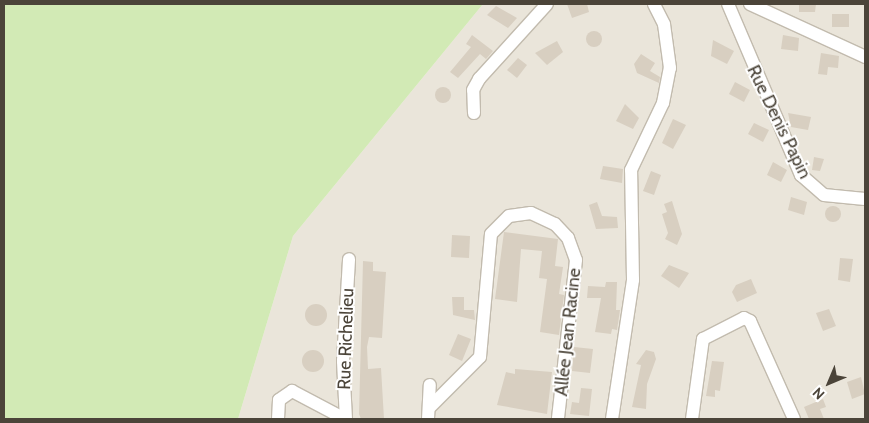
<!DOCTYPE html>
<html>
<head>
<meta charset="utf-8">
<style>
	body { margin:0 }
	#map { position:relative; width:869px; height:423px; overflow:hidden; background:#f6f3ec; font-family:Cabin,sans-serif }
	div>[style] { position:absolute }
	.residential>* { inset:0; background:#eae5da }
	.green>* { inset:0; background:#d2eab5 }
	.building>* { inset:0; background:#d8cfc1 }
	.round { border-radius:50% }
	.roads { filter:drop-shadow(1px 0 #c2bbae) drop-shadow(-1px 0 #c2bbae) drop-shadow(0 1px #c2bbae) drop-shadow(0 -1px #c2bbae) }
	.street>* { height:12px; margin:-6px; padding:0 6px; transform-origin:6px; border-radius:6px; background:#fff }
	span { translate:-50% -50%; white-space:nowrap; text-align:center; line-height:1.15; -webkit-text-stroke:4px #fff; paint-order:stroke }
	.street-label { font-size:18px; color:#4b4439 }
	.frame { position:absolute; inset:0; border:5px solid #4b4439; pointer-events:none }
	.north { position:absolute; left:804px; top:358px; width:50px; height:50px; -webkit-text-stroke:4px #fff; paint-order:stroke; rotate:225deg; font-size:14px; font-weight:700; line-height:20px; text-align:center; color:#4b4439 }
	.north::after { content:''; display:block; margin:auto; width:18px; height:22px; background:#4b4439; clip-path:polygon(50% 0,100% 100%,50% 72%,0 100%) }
</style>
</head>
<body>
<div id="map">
	<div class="residential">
		<div style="clip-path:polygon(483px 4px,865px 4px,865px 419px,238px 419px,293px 236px)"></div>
	</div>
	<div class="green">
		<div style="clip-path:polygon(4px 4px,483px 4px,293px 236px,238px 419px,4px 419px)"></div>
	</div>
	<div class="building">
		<div style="clip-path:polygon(567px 4px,587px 4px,589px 12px,572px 18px)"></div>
		<div style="clip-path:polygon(799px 4px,816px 4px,815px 12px,799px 12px)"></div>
		<div style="clip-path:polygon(496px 6px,517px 18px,508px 28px,487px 15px)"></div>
		<div style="clip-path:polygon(832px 14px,849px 14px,849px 27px,832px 27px)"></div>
		<div class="round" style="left:586px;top:31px;width:16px;height:16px"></div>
		<div style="clip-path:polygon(472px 35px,493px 51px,486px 59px,480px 54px,458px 78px,450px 72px,471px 47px,466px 44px)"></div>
		<div style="clip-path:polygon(783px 35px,799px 38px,798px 51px,781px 49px)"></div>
		<div style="clip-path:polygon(713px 40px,734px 51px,727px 64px,711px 56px)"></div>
		<div style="clip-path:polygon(557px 41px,563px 52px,547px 65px,535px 53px)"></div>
		<div style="clip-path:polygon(821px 53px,839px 56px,838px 68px,828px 67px,827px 75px,818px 74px)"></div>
		<div style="clip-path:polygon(641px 54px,655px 63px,650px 71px,660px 77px,659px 83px,637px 73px,634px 64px)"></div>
		<div style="clip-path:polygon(518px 58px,527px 65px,517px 78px,507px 70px)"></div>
		<div style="clip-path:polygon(735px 82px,750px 90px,744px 102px,729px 94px)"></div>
		<div class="round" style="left:435px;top:87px;width:16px;height:16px"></div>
		<div style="clip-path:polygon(625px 104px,639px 118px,633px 129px,616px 121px)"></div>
		<div style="clip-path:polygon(788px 113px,811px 117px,808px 130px,791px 127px)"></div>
		<div style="clip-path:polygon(673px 119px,686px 125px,673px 149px,662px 143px)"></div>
		<div style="clip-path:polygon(754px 123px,769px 130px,763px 142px,748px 134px)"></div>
		<div style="clip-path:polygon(814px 157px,824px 159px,820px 171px,812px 170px)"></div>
		<div style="clip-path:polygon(773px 162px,787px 170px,781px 182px,767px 175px)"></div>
		<div style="clip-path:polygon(603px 166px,623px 169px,622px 183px,600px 179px)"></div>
		<div style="clip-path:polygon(651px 171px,661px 175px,654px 195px,643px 191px)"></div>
		<div style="clip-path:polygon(791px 197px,807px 202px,804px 215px,788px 210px)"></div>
		<div style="clip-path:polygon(672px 201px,682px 234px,677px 245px,665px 239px,668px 233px,662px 214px,667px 212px,664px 204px)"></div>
		<div style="clip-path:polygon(597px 202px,602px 216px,617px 217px,618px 228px,596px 229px,589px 205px)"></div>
		<div class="round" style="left:825px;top:206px;width:16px;height:16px"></div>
		<div style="clip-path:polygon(504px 232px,558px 239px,555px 266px,563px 267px,559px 294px,564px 295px,559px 335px,540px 332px,547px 279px,539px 278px,542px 251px,521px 249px,517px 302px,495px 299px)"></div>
		<div style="clip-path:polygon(452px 235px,470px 236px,469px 258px,451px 257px)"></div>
		<div style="clip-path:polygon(840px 258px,853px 259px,850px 282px,838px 280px)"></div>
		<div style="clip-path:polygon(363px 261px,373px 262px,373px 271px,386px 272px,382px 338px,369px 337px,367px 347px,368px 369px,381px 368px,384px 419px,361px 419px,359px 414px)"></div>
		<div style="clip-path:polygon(669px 265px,689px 273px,679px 288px,661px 276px)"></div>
		<div style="clip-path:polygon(751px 279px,757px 293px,737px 302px,732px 292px,736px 285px)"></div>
		<div style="clip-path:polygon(606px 282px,617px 282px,616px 310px,620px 310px,617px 330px,612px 329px,611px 334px,595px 332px,601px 298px,587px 298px,588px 286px,605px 287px)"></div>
		<div style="clip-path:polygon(452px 297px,464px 297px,464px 310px,474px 310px,475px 320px,453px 315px)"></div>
		<div class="round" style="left:305px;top:304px;width:22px;height:22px"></div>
		<div style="clip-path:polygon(829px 309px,836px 326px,823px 331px,816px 313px)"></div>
		<div style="clip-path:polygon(458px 334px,471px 339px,462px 361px,449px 355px)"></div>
		<div style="clip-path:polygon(574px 347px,593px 349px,590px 373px,572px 371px)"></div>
		<div class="round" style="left:302px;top:350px;width:22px;height:22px"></div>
		<div style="clip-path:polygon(646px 350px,654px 352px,656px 359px,647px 384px,646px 409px,632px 407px,641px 365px,636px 364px)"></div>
		<div style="clip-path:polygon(712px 361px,724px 362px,720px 391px,715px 390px,715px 397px,706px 396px)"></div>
		<div style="clip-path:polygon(515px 369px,552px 372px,547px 414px,497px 405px,506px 372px,515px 374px)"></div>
		<div style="clip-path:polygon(861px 377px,865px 394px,852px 399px,847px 382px)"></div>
		<div style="clip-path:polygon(581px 388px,592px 389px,589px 416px,570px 414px,572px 402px,579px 403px)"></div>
		<div style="clip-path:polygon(823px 399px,826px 407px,820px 409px,824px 419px,809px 419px,804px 407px)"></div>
	</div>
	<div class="roads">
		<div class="street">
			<div style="left:728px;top:4px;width:186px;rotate:66.9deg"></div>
			<div style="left:801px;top:175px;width:30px;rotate:41deg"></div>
			<div style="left:824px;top:195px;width:41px;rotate:5.6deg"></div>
			<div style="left:750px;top:4px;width:127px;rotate:24.7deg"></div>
			<div style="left:474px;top:113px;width:23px;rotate:-92deg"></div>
			<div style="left:473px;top:90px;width:13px;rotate:-61deg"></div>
			<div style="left:479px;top:79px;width:101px;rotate:-47.8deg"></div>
			<div style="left:429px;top:408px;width:72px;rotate:-45deg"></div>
			<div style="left:480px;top:357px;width:123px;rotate:-84.9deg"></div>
			<div style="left:491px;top:234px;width:25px;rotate:-45deg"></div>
			<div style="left:509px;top:216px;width:22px;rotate:-8deg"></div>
			<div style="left:531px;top:213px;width:26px;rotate:25deg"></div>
			<div style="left:555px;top:224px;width:19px;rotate:47deg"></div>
			<div style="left:568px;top:238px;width:23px;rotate:70deg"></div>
			<div style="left:576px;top:260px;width:160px;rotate:96.5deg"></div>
			<div style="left:278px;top:419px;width:19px;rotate:-87deg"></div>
			<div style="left:279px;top:400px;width:16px;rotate:-35deg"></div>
			<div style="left:292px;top:391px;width:60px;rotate:27.8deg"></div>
			<div style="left:346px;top:419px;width:58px;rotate:-93deg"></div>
			<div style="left:343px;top:361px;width:102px;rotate:-86.6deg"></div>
			<div style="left:428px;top:419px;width:34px;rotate:-87deg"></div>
			<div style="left:612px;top:419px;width:141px;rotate:-81.4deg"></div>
			<div style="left:633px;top:280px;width:110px;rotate:-91deg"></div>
			<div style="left:631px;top:170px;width:74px;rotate:-64.5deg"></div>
			<div style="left:663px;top:103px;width:36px;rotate:-79deg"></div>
			<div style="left:670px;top:68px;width:44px;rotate:-97.8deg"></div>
			<div style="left:664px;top:24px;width:22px;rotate:-117deg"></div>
			<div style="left:692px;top:419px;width:81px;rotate:-82.2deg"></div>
			<div style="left:703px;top:339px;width:46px;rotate:-27.1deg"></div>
			<div style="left:744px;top:318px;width:7px;rotate:27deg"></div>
			<div style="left:750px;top:321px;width:107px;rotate:65.8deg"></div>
		</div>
	</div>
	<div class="street-label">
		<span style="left:779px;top:122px;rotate:64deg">Rue Denis Papin</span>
		<span style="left:568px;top:332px;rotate:-84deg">Allée Jean Racine</span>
		<span style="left:346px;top:339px;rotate:-88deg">Rue Richelieu</span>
	</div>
	<div class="frame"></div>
	<div class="north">N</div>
</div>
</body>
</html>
